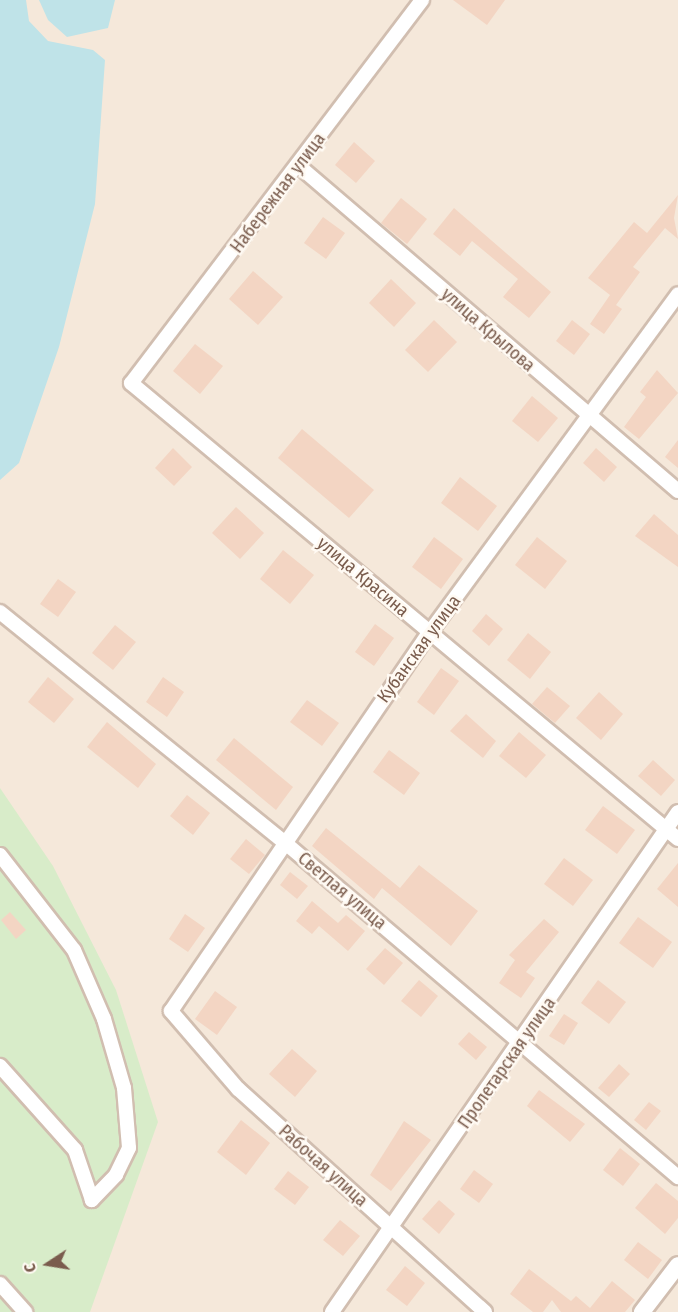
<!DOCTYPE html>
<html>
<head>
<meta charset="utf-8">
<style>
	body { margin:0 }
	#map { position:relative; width:678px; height:1312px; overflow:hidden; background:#fdf6ec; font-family:"Fira Sans Condensed",sans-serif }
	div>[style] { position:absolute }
	.residential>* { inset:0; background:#f5e8da }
	.green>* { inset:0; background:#d8ecc9 }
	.water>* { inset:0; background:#bfe3e8 }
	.building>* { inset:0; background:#f3d5c3 }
	.roads { filter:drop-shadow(2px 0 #d1beb0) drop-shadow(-2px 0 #d1beb0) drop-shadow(0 2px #d1beb0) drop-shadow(0 -2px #d1beb0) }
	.minor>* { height:14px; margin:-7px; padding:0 7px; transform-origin:7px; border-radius:7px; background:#fff }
	.tertiary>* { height:16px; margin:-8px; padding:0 8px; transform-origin:8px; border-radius:8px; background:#fff }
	span { translate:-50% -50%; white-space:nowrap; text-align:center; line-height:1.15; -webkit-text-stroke:5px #fffaf3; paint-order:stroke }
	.street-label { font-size:18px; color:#7a5c4d }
	.north { position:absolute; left:18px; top:1234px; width:60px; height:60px; -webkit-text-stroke:4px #fffaf3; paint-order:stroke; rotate:258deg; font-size:16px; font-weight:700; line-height:24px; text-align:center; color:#7a5c4d }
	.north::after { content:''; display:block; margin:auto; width:21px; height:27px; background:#7a5c4d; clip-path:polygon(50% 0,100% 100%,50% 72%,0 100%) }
</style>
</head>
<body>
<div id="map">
	<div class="residential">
		<div style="clip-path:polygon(0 0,678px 0,678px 1312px,0 1312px)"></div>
	</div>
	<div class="green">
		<div style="clip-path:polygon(0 788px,53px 866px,116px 990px,158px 1122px,90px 1312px,0 1312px)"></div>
	</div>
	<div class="water">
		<div style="clip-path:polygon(0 0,26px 0,29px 21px,48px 41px,93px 50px,105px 60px,95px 204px,59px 347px,19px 463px,0 480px)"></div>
		<div style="clip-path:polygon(39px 0,115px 0,108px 28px,67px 37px,48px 20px)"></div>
	</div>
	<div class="building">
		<div style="clip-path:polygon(453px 0,505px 0,487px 25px)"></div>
		<div style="clip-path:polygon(354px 142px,375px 161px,356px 183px,335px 165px)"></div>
		<div style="clip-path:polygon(678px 195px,674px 218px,678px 239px,665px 228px,633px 267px,640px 272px,616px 305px,622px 309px,604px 334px,590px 324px,610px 295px,588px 278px,634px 222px,647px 233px)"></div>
		<div style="clip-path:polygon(401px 198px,427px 219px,407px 244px,381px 223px)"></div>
		<div style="clip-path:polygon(454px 208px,551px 292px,529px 318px,503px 297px,518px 279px,472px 241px,460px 256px,433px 234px)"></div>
		<div style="clip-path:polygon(323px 217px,345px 233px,326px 259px,304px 243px)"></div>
		<div style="clip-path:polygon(253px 271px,283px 297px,258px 325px,229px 299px)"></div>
		<div style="clip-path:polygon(391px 279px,416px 303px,394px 327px,369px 303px)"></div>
		<div style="clip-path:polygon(434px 320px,457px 342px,428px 372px,405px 350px)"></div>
		<div style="clip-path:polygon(572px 320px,590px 334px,574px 355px,556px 341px)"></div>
		<div style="clip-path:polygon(195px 344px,223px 366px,200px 394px,173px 371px)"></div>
		<div style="clip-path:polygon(657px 370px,678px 393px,639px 439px,624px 427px,646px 397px,640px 392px)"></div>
		<div style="clip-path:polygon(532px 396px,558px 418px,538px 442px,512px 421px)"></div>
		<div style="clip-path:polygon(302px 429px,374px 490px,349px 518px,278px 458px)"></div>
		<div style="clip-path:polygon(678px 440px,678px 468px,665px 457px)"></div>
		<div style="clip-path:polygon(173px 448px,192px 467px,174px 486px,155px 468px)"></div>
		<div style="clip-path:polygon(596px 448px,617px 467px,604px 482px,583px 463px)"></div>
		<div style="clip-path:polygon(460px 477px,497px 506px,478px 531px,441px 503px)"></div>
		<div style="clip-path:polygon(236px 507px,264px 533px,240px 559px,212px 533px)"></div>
		<div style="clip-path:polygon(654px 514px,678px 535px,678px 567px,635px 536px)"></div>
		<div style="clip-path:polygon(434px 537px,463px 559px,441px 589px,412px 567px)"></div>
		<div style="clip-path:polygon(537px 537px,567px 561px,545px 589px,515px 565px)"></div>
		<div style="clip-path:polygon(283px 550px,314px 575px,290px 604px,260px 579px)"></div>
		<div style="clip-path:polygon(58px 579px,76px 592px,58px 617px,40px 604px)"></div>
		<div style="clip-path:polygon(486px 614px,503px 629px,489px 646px,472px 631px)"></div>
		<div style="clip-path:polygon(375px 624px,394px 638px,374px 666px,355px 652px)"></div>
		<div style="clip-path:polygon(115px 625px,136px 642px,113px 670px,92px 653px)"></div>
		<div style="clip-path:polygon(528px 633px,551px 652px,530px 679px,507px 660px)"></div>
		<div style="clip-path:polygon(441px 668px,459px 681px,434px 715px,417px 702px)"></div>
		<div style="clip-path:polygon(48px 677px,74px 699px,54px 723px,28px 702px)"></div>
		<div style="clip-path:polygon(163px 677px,184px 692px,167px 717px,146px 702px)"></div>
		<div style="clip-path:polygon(547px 687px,570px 706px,555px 723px,532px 704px)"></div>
		<div style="clip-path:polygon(599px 692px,623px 714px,601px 740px,576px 718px)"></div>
		<div style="clip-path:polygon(307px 700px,339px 723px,322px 746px,290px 722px)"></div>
		<div style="clip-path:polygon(466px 714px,496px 741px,483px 758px,450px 731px)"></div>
		<div style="clip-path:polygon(107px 722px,156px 764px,138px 788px,87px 747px)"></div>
		<div style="clip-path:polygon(519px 732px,546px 755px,526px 778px,499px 756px)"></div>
		<div style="clip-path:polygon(234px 738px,293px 787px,276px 810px,216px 760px)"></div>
		<div style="clip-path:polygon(389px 750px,420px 773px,404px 795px,373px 772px)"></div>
		<div style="clip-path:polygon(653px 760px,675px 780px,661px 796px,638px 776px)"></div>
		<div style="clip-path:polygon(187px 795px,210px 813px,193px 835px,170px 816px)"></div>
		<div style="clip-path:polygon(603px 806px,635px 830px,617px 854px,585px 830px)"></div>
		<div style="clip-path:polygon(326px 828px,400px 888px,419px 865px,478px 911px,451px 946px,382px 888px,374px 899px,312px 846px)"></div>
		<div style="clip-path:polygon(246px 839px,265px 855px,249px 874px,230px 859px)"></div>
		<div style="clip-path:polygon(564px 858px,593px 880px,573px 906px,544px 884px)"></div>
		<div style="clip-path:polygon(678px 863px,678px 907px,657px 889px)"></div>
		<div style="clip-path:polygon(290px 872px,308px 886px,297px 899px,280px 885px)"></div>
		<div style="clip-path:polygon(312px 901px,338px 923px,346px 915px,365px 931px,348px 951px,319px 926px,312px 934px,296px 921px)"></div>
		<div style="clip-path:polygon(10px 912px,26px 930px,16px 939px,1px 920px)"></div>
		<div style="clip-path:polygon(185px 914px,205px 928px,188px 952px,169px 939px)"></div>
		<div style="clip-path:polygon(638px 917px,672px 942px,653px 968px,619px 943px)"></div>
		<div style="clip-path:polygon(544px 919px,559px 932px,526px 972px,535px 978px,521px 998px,499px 983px,515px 960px,509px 955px)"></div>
		<div style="clip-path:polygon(385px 948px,403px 963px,384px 985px,366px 969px)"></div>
		<div style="clip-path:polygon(419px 980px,438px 996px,421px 1017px,401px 1001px)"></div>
		<div style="clip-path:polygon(598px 980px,626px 1002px,609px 1024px,581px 1003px)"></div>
		<div style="clip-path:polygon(215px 991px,237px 1007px,217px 1035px,195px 1019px)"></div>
		<div style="clip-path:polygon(564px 1014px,578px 1023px,564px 1045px,549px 1036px)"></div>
		<div style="clip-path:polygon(469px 1032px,487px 1047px,476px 1060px,458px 1044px)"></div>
		<div style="clip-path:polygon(292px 1049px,317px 1071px,295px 1097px,269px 1074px)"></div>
		<div style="clip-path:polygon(619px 1064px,630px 1074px,609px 1097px,598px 1088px)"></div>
		<div style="clip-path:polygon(539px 1090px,585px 1124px,570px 1142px,527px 1106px)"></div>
		<div style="clip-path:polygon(649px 1102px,661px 1111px,646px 1130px,634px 1120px)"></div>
		<div style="clip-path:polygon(241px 1120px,270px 1143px,246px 1175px,217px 1152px)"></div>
		<div style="clip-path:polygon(404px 1121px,431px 1140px,391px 1191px,370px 1175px)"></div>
		<div style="clip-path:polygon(620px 1148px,640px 1164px,623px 1186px,603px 1170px)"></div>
		<div style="clip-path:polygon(474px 1170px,493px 1184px,479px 1203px,460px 1189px)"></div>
		<div style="clip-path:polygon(288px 1171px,309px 1187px,295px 1205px,274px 1189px)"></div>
		<div style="clip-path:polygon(656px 1183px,678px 1201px,678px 1218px,665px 1234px,635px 1208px)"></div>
		<div style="clip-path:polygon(439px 1200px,455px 1214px,439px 1234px,422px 1219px)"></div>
		<div style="clip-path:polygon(340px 1220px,360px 1236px,343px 1256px,323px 1240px)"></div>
		<div style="clip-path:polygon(638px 1242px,662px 1260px,648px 1279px,624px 1260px)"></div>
		<div style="clip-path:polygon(405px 1266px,425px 1283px,407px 1306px,386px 1290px)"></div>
		<div style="clip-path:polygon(529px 1269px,571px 1301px,576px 1296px,590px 1308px,612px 1281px,635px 1300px,625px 1312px,561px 1312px,552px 1300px,543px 1312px,533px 1312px,510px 1294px)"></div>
	</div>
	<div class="roads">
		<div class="minor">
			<div style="left:422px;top:0;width:481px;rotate:127.2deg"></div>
			<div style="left:131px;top:383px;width:712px;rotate:39.82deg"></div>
			<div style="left:300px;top:167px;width:498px;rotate:40.6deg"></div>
			<div style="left:0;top:612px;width:364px;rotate:39deg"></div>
			<div style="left:283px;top:841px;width:519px;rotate:40.39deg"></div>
			<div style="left:0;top:855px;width:120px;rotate:52.1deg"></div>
			<div style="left:74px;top:950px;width:75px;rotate:66.5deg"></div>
			<div style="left:104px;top:1019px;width:72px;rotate:73.8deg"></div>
			<div style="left:124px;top:1088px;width:60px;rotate:85.2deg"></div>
			<div style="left:129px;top:1148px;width:30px;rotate:116deg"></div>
			<div style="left:116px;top:1175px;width:35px;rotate:134deg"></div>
			<div style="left:92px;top:1200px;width:53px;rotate:-108.8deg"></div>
			<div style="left:75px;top:1150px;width:113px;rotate:-131.8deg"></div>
			<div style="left:0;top:1284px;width:38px;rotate:48deg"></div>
			<div style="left:332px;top:1312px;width:608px;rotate:-55.32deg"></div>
			<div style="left:485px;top:1312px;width:333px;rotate:-137.9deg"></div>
			<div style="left:238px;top:1089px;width:103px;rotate:-130.7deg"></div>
			<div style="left:171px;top:1011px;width:459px;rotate:-55.7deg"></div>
			<div style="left:430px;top:632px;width:419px;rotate:-53.7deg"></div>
		</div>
		<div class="tertiary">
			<div style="left:642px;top:1312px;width:59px;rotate:-52.5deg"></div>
		</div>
	</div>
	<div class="street-label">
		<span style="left:278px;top:193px;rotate:-53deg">Набережная улица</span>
		<span style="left:488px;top:330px;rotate:41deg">улица Крылова</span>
		<span style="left:363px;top:577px;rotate:40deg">улица Красина</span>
		<span style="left:419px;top:649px;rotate:-54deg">Кубанская улица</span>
		<span style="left:342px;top:891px;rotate:40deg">Светлая улица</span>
		<span style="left:507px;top:1063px;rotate:-55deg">Пролетарская улица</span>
		<span style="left:323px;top:1166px;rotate:42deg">Рабочая улица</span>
	</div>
	<div class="north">С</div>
</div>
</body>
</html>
